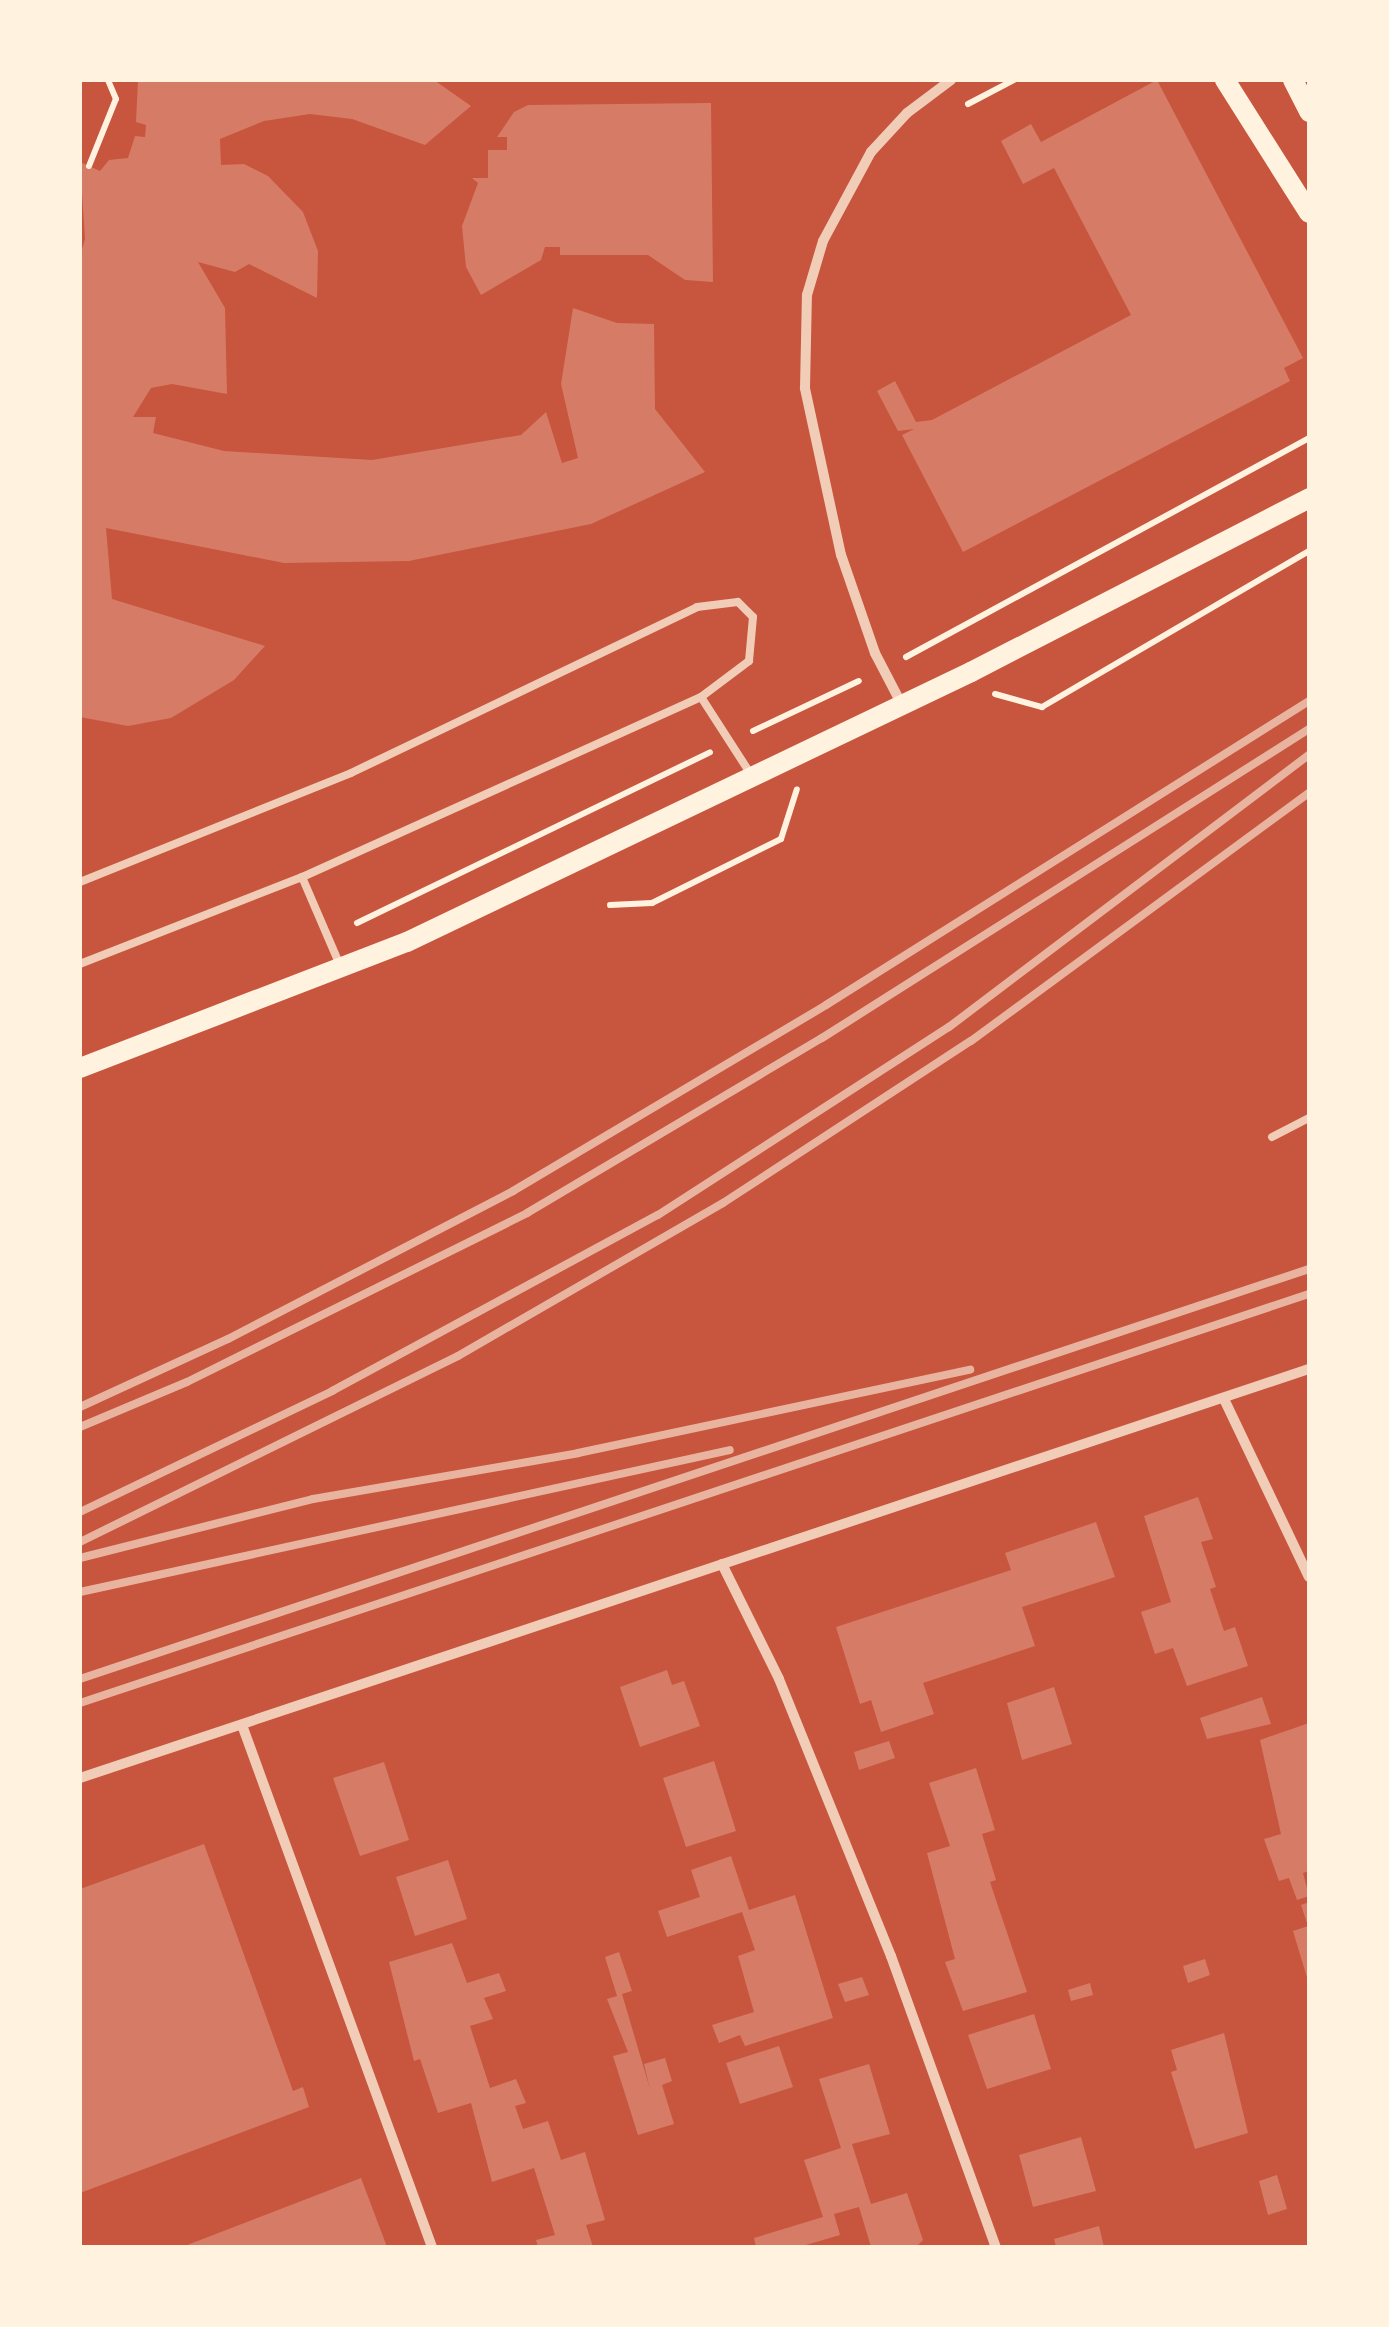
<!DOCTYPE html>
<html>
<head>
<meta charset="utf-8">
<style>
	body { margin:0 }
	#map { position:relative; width:1389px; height:2327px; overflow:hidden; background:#c8553d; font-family:Arial,sans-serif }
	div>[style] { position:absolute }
	.building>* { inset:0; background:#d67c66 }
	.path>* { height:6px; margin:-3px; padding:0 3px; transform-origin:3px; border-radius:3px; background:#fff3e0 }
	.service>* { height:8px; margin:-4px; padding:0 4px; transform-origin:4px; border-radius:4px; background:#f1ccb7 }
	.minor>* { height:10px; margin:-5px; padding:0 5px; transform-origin:5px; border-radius:5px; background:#f1ccb7 }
	.secondary>* { height:20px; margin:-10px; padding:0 10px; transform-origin:10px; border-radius:10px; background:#fff3e0 }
	.rail>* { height:8px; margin:-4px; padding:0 4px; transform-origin:4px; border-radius:4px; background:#e9b49f }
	span { translate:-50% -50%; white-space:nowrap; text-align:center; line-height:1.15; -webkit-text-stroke:9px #fff3e0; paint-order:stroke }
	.frame { position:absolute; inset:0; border:82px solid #fff3e0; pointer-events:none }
</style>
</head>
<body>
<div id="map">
	<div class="building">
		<div style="clip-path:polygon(138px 80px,434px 80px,471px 106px,425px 145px,352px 119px,310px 114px,264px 121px,220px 139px,221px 165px,244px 164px,268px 176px,303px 212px,318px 251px,317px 298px,249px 264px,235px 272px,198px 262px,225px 308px,227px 394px,172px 384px,151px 388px,133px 417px,156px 417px,153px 433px,224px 451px,372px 460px,521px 435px,546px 412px,562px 463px,578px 458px,561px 384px,573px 308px,617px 323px,654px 324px,655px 409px,705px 472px,591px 524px,409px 561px,284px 563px,106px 528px,112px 599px,265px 646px,234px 680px,171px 718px,128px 726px,80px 717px,80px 256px,85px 239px,80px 162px,100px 171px,109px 160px,128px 158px,135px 136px,145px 137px,146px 125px,136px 122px)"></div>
		<div style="clip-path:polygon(1157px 80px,1303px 358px,1284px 368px,1290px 381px,963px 552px,902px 435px,914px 429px,898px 431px,877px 391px,895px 381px,916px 422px,932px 420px,1131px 315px,1054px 168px,1023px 184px,1001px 141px,1031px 124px,1041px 142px)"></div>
		<div style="clip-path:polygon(711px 103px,713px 282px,685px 280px,648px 255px,560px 255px,560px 247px,545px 247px,541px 260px,481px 295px,466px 267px,462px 226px,478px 183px,472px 178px,488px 178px,488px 150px,507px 150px,507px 137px,497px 137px,514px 112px,528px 105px)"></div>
		<div style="clip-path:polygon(1198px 1497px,1213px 1539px,1201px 1542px,1216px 1587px,1210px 1589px,1224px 1631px,1235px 1627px,1248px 1666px,1187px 1686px,1173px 1648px,1155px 1654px,1141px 1612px,1171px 1602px,1144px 1516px)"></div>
		<div style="clip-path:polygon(1096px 1522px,1115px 1577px,1022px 1607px,1035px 1646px,923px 1683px,934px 1714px,881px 1732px,871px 1700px,860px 1704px,836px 1627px,1011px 1570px,1005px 1553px)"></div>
		<div style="clip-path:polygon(667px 1670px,672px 1685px,684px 1681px,700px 1726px,640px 1747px,620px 1687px)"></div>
		<div style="clip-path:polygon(1054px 1687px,1072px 1744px,1022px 1760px,1007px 1703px)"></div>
		<div style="clip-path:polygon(1262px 1697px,1271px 1724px,1207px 1739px,1200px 1718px)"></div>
		<div style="clip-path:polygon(1309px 1723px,1309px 1871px,1303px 1873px,1309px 1896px,1297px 1900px,1289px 1878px,1279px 1881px,1264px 1839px,1281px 1834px,1260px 1740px)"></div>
		<div style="clip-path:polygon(889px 1741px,895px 1758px,859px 1770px,854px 1752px)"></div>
		<div style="clip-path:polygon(714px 1761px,736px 1831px,686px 1847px,663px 1778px)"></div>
		<div style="clip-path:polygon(384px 1762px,409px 1840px,360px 1856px,333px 1778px)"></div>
		<div style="clip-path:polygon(976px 1768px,995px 1830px,982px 1834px,996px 1880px,990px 1882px,1027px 1992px,963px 2011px,945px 1962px,955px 1959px,927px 1853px,950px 1846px,929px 1783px)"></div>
		<div style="clip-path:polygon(204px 1844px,293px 2091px,303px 2087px,309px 2107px,80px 2193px,80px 1889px)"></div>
		<div style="clip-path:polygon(731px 1856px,749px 1910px,795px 1895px,833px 2018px,745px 2046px,740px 2035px,719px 2043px,712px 2025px,754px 2012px,738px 1956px,755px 1950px,742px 1912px,667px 1937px,658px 1911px,700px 1897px,691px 1870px)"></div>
		<div style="clip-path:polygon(448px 1860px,467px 1919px,415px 1936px,396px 1877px)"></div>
		<div style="clip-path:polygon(1309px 1902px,1309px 1981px,1308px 1981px,1293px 1931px,1308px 1926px,1301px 1905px)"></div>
		<div style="clip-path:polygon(452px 1943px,467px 1983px,499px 1973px,506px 1991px,484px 1998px,493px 2019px,470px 2026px,490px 2088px,516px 2079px,526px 2103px,515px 2106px,523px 2129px,548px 2121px,561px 2160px,585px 2152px,605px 2220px,586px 2225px,593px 2247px,538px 2247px,536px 2240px,555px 2235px,534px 2168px,492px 2182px,471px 2103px,438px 2113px,420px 2059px,414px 2061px,389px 1962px)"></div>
		<div style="clip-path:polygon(619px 1952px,632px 1991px,622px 1994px,650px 2089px,644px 2064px,665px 2058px,672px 2081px,662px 2085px,674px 2124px,638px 2135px,613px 2056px,628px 2052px,607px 1999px,617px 1996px,605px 1957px)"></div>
		<div style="clip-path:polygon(1205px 1959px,1210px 1975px,1188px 1983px,1183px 1966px)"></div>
		<div style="clip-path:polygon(862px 1977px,869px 1995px,845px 2002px,838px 1984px)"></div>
		<div style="clip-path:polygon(1090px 1983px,1093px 1995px,1071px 2001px,1068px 1990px)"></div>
		<div style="clip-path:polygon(1034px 2014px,1051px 2069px,987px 2089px,968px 2035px)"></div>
		<div style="clip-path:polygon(1224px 2033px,1248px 2133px,1195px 2149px,1171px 2072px,1177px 2070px,1171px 2050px)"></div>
		<div style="clip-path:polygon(779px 2046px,793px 2087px,740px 2104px,726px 2063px)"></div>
		<div style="clip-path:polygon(869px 2064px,890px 2134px,852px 2144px,871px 2204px,907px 2193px,923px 2240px,916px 2247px,871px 2247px,859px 2207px,834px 2214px,840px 2235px,799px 2247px,756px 2247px,754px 2238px,823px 2217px,804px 2160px,841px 2148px,819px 2079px)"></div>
		<div style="clip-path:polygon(1081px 2137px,1096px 2191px,1033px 2207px,1019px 2155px)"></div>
		<div style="clip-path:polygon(1277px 2175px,1287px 2209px,1268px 2215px,1259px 2181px)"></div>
		<div style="clip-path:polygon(361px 2178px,387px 2247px,182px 2247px)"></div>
		<div style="clip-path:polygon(1099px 2226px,1104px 2247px,1056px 2247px,1054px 2239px)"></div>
	</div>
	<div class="path">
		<div style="left:968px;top:104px;width:52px;rotate:-27.6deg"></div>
		<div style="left:89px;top:166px;width:72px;rotate:-68.1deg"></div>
		<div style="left:116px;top:99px;width:21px;rotate:-113deg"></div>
		<div style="left:906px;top:657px;width:459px;rotate:-28.5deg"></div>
		<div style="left:995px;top:694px;width:49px;rotate:15.5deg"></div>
		<div style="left:1042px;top:707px;width:309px;rotate:-30.3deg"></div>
		<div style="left:753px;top:731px;width:117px;rotate:-25.3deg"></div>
		<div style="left:610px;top:905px;width:42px;rotate:-2.7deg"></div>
		<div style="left:652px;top:903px;width:144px;rotate:-26.4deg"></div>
		<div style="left:781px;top:839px;width:52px;rotate:-72.3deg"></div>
		<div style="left:357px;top:923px;width:392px;rotate:-25.8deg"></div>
	</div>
	<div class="service">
		<div style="left:701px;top:697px;width:90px;rotate:57.2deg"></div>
		<div style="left:302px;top:877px;width:94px;rotate:66.7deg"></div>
		<div style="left:80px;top:882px;width:292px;rotate:-21.9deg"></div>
		<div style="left:351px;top:773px;width:384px;rotate:-25.6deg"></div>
		<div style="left:697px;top:607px;width:41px;rotate:-7deg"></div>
		<div style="left:738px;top:602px;width:21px;rotate:45deg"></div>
		<div style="left:753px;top:617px;width:44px;rotate:95.2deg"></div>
		<div style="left:749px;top:661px;width:60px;rotate:143.1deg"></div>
		<div style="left:701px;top:697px;width:438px;rotate:155.7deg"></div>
		<div style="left:302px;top:877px;width:238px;rotate:158.6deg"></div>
		<div style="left:1272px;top:1137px;width:42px;rotate:-27.2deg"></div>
	</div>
	<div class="minor">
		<div style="left:901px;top:703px;width:56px;rotate:-117.5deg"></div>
		<div style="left:875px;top:653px;width:104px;rotate:-109.1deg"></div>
		<div style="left:841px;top:555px;width:171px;rotate:-102.2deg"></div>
		<div style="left:805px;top:388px;width:93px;rotate:-88.8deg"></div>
		<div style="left:807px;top:295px;width:56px;rotate:-73.5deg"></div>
		<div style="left:823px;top:241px;width:101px;rotate:-61.7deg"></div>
		<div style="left:871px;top:152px;width:53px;rotate:-47.3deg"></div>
		<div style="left:907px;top:113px;width:55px;rotate:-36.9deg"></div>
		<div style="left:1224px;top:1399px;width:197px;rotate:64.5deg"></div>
		<div style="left:722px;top:1564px;width:128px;rotate:63.6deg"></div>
		<div style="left:779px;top:1679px;width:299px;rotate:68deg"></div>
		<div style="left:891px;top:1956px;width:309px;rotate:70.2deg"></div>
		<div style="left:242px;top:1725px;width:556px;rotate:70deg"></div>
		<div style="left:80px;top:1778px;width:1295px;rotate:-18.41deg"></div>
	</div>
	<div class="secondary">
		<div style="left:1225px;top:80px;width:157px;rotate:57.7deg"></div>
		<div style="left:1293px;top:80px;width:36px;rotate:63deg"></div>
		<div style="left:80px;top:1068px;width:350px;rotate:-21.1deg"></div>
		<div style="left:407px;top:942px;width:625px;rotate:-25.58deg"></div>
		<div style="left:971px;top:672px;width:380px;rotate:-27.2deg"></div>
	</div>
	<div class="rail">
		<div style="left:80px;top:1407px;width:163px;rotate:-24.7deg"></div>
		<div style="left:228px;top:1339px;width:321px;rotate:-27.4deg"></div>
		<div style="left:513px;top:1191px;width:364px;rotate:-30.7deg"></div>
		<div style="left:826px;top:1005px;width:571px;rotate:-32.19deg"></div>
		<div style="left:80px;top:1427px;width:116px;rotate:-22.8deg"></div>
		<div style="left:187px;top:1382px;width:380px;rotate:-26.4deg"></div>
		<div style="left:527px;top:1213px;width:343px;rotate:-30.7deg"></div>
		<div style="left:822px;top:1038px;width:577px;rotate:-32.4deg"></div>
		<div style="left:80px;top:1512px;width:280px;rotate:-25.6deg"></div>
		<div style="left:332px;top:1391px;width:370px;rotate:-28.4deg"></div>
		<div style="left:658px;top:1215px;width:346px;rotate:-32.9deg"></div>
		<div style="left:949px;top:1027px;width:451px;rotate:-37.1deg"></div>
		<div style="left:80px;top:1542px;width:421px;rotate:-26.2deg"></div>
		<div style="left:458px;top:1356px;width:306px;rotate:-30deg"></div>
		<div style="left:723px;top:1203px;width:296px;rotate:-33.2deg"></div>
		<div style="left:971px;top:1041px;width:419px;rotate:-36.3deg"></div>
		<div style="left:80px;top:1558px;width:240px;rotate:-14.2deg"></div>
		<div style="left:313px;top:1499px;width:269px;rotate:-9.8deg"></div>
		<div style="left:578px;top:1453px;width:401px;rotate:-12deg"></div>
		<div style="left:80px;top:1592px;width:665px;rotate:-12.32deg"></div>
		<div style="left:80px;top:1679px;width:1296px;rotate:-18.45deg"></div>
		<div style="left:80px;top:1703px;width:1295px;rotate:-18.41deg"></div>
	</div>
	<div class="frame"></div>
</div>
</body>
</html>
